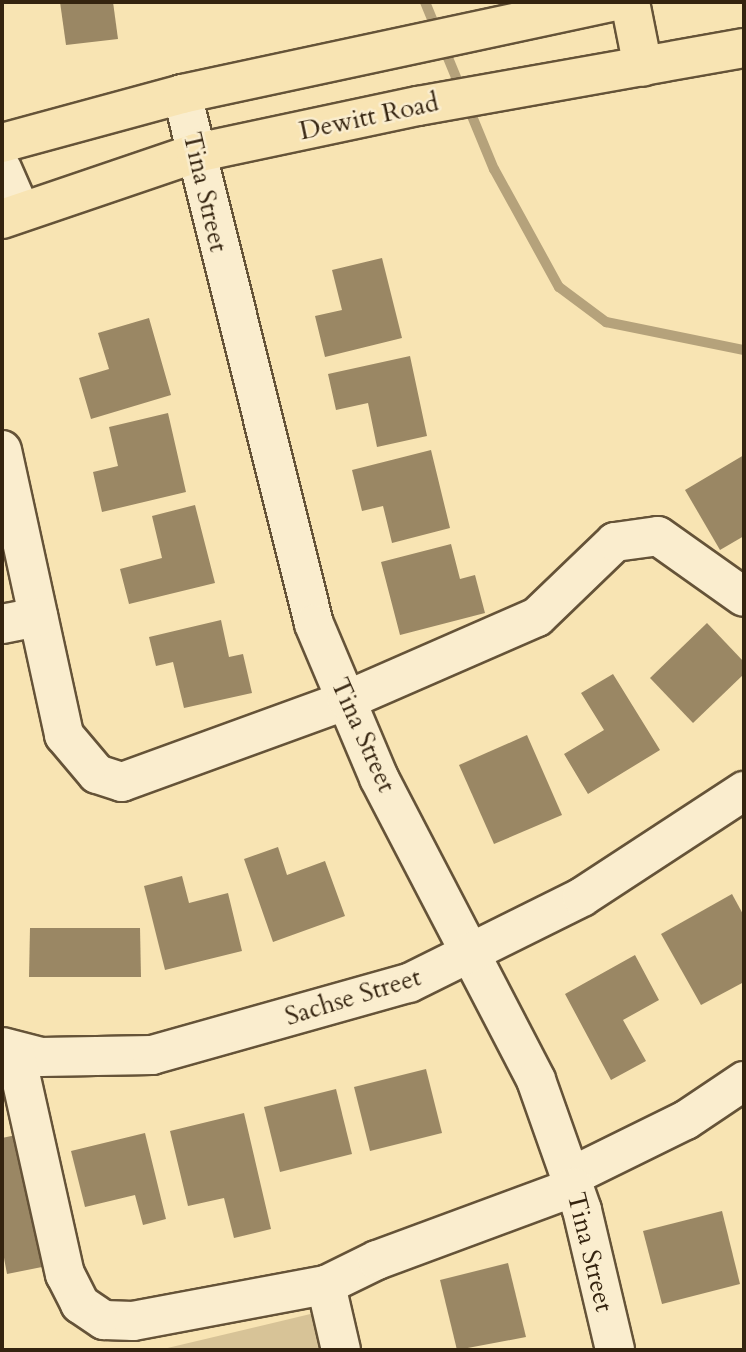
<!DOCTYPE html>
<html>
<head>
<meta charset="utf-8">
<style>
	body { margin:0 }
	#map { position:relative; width:746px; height:1352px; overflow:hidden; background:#f8e4b3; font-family:Cardo,serif }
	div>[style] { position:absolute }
	.green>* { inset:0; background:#d7c397 }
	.stream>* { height:10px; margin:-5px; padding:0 5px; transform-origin:5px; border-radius:5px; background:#b5a27b }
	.building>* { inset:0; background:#9a8764 }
	.roads { filter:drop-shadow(2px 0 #655338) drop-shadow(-2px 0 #655338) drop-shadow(0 2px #655338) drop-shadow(0 -2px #655338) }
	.minor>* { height:38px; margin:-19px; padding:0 19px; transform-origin:19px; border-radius:19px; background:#faedce }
	.major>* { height:38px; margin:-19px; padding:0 19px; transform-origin:19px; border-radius:19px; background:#f8e4b3 }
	span { translate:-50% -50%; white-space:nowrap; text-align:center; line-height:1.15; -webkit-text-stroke:5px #faedce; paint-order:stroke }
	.street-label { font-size:26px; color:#34230f }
	.frame { position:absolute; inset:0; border:4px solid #34230f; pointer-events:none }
</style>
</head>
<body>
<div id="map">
	<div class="green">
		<div style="clip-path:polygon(323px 1311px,332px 1350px,159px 1350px)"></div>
	</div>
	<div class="stream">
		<div style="left:425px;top:2px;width:181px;rotate:67.6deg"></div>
		<div style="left:494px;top:169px;width:135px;rotate:61.2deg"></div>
		<div style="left:559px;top:287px;width:59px;rotate:36.7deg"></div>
		<div style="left:606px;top:322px;width:141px;rotate:11.5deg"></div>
	</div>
	<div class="building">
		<div style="clip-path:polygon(60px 2px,113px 2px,118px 39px,66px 45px)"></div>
		<div style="clip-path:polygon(382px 258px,402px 338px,325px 357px,315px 316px,342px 310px,332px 270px)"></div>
		<div style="clip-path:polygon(149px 318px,171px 395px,91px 419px,79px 378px,109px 369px,98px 333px)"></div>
		<div style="clip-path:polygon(410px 356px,427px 436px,377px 447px,368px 403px,336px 410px,328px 374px)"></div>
		<div style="clip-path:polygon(168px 413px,186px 492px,102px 512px,93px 472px,118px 466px,109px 427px)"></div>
		<div style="clip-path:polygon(431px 450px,450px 528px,392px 543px,383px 506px,362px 511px,352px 470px)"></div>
		<div style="clip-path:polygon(744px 455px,744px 536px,720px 550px,685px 490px)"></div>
		<div style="clip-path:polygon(195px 505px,215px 583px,129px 604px,120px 569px,162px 558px,152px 516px)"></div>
		<div style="clip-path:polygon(451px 544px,460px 579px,475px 575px,485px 613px,400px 635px,381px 562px)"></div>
		<div style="clip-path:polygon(221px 620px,229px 657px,243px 654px,252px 693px,184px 708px,173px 662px,156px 666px,149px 637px)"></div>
		<div style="clip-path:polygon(707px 623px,744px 662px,744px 674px,693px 723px,650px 678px)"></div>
		<div style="clip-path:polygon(613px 674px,660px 750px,588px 794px,564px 754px,604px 730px,581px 693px)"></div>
		<div style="clip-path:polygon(527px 735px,562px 815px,494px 844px,459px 765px)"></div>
		<div style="clip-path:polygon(278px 847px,287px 875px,325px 861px,345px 916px,273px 942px,244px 859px)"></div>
		<div style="clip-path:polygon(182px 876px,189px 903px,228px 893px,242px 951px,165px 970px,144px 886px)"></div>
		<div style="clip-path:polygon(732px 894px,744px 916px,744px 982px,701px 1005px,661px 934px)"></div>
		<div style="clip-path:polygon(30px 928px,140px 928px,141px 977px,29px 977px)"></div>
		<div style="clip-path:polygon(635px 955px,659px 1000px,623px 1020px,646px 1061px,611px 1080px,565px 994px)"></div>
		<div style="clip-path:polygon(426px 1069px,442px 1133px,370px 1151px,354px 1087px)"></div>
		<div style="clip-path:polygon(336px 1089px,352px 1154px,280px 1172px,264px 1107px)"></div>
		<div style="clip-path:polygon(244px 1113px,271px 1229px,234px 1238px,224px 1198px,188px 1206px,170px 1131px)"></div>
		<div style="clip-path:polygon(145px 1133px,166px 1219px,143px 1225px,135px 1195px,85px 1207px,71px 1151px)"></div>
		<div style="clip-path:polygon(16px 1135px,42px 1267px,7px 1274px,2px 1247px,2px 1138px)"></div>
		<div style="clip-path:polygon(722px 1211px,740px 1284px,662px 1304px,643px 1231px)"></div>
		<div style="clip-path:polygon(508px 1263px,526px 1337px,457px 1350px,440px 1280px)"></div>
	</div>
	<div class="roads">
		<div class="minor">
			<div style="left:182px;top:94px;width:546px;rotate:76.01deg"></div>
			<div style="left:314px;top:624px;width:167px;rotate:67.1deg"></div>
			<div style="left:379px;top:778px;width:340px;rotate:62.5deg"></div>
			<div style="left:536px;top:1080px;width:138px;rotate:70.5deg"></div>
			<div style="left:582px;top:1210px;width:144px;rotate:76.7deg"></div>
			<div style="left:2px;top:169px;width:45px;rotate:66.3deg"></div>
			<div style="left:2px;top:450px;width:292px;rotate:77.7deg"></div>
			<div style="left:64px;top:735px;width:51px;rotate:49.8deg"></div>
			<div style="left:97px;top:774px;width:26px;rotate:18deg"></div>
			<div style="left:122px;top:782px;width:239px;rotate:-20deg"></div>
			<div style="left:347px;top:700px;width:207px;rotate:-23.6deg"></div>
			<div style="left:537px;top:617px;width:108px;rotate:-43.9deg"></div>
			<div style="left:615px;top:542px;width:43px;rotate:-7.9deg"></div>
			<div style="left:658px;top:536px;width:105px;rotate:35.3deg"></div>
			<div style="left:2px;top:624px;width:37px;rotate:-11deg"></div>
			<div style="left:2px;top:1047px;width:40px;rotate:14.4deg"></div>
			<div style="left:41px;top:1057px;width:111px;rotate:-1deg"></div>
			<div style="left:152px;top:1055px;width:267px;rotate:-15.7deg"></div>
			<div style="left:409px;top:983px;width:193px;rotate:-26.4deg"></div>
			<div style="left:582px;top:897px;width:194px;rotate:-33.2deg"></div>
			<div style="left:15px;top:1051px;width:229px;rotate:77.4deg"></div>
			<div style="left:65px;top:1274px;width:34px;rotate:63deg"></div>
			<div style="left:80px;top:1304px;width:29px;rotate:34deg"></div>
			<div style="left:104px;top:1320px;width:29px;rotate:2deg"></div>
			<div style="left:133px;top:1321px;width:196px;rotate:-10.6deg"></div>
			<div style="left:570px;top:1177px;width:129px;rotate:-26.2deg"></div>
			<div style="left:686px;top:1120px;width:70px;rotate:-33.9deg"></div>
			<div style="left:341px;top:1350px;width:67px;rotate:-103deg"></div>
			<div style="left:326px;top:1285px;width:57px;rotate:-26.1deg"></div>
			<div style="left:377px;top:1260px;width:210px;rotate:-20.3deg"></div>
		</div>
		<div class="major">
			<div style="left:630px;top:2px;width:66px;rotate:78.7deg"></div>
			<div style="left:2px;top:143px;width:187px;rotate:-15.2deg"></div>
			<div style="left:182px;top:94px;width:439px;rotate:-12.1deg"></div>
			<div style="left:2px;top:219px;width:205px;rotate:-18.8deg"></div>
			<div style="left:196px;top:153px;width:227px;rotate:-12deg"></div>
			<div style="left:418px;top:106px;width:331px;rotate:-10.1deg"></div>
		</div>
	</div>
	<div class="street-label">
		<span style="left:369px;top:117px;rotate:-12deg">Dewitt Road</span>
		<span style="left:205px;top:192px;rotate:77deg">Tina Street</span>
		<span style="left:363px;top:735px;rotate:66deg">Tina Street</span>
		<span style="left:353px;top:997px;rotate:-17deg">Sachse Street</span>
		<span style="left:590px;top:1252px;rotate:76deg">Tina Street</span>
	</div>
	<div class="frame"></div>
</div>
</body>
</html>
